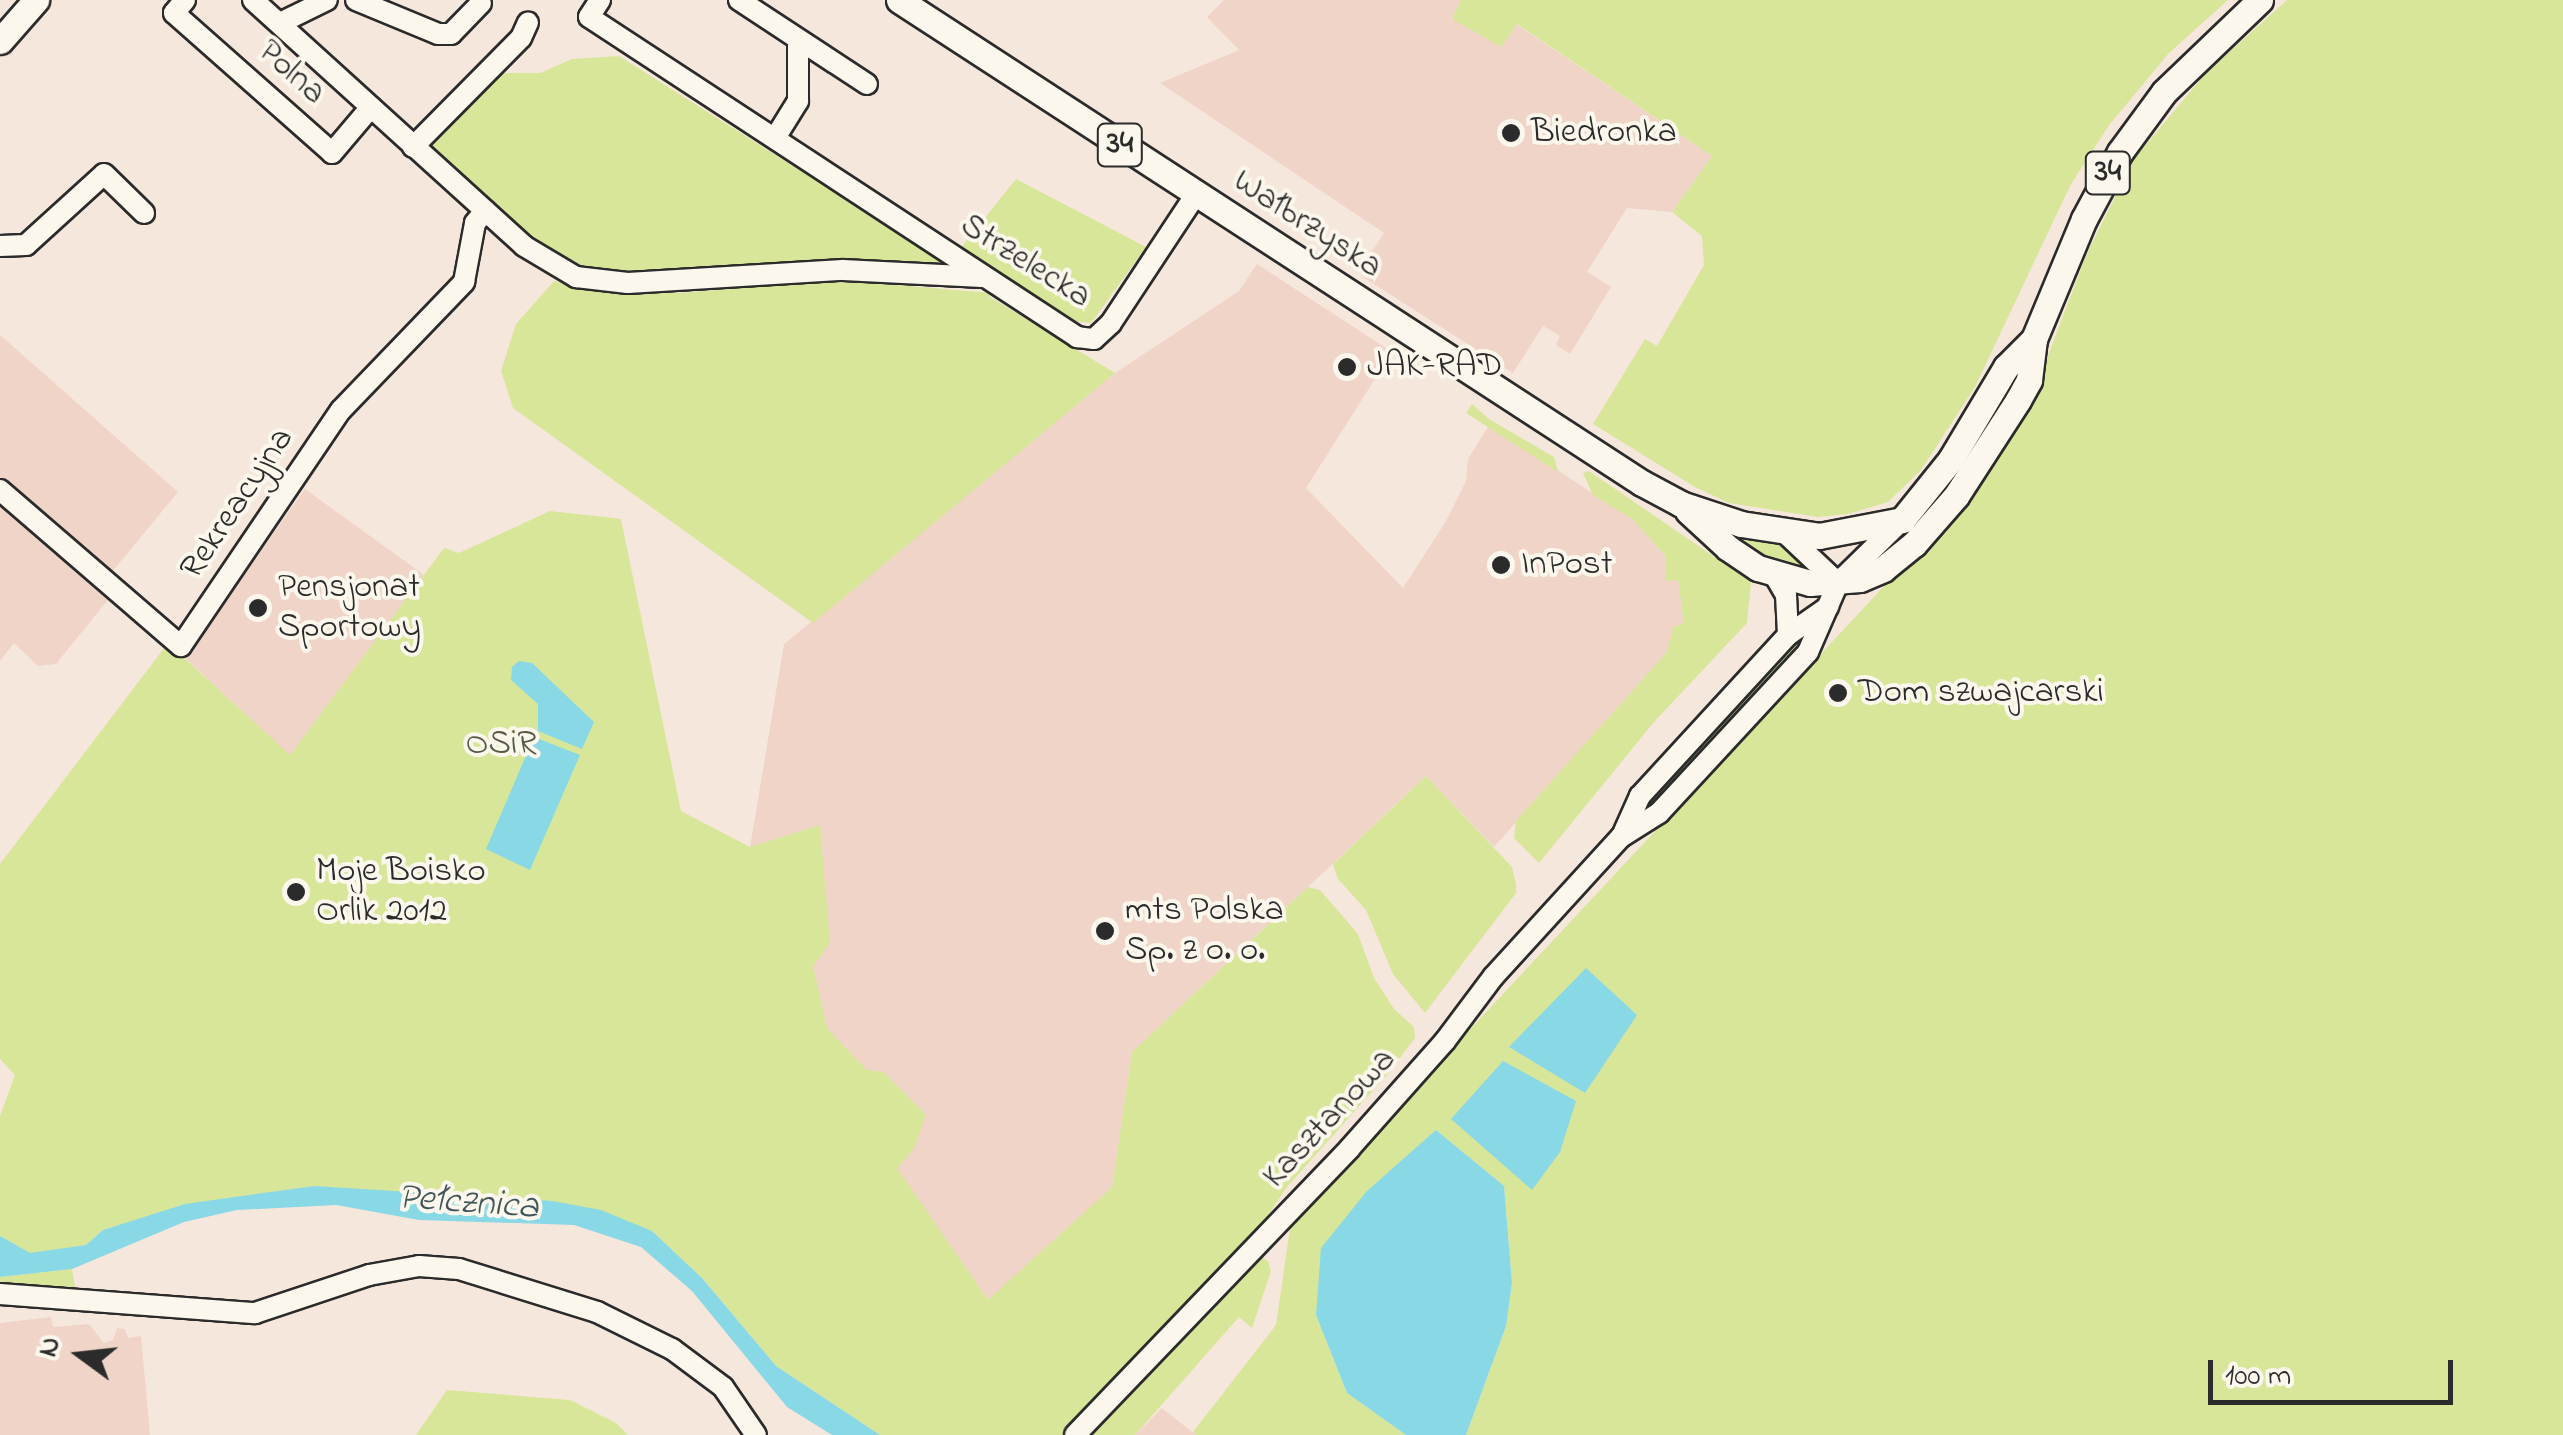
<!DOCTYPE html>
<html>
<head>
<meta charset="utf-8">
<style>
	body { margin:0 }
	#map { position:relative; width:2563px; height:1435px; overflow:hidden; background:#f6e7dc; font-family:"Indie Flower",sans-serif }
	div>[style] { position:absolute }
	.built>* { inset:0; background:#f0d4c8 }
	.green>* { inset:0; background:#d7e699 }
	.water>* { inset:0; background:#89d8e6 }
	.roads { filter:drop-shadow(2px 0 #2b2b2b) drop-shadow(-2px 0 #2b2b2b) drop-shadow(0 2px #2b2b2b) drop-shadow(0 -2px #2b2b2b) }
	.minor>* { height:20px; margin:-10px; padding:0 10px; transform-origin:10px; border-radius:10px; background:#fbf7ec }
	.major>* { height:25px; margin:-12.5px; padding:0 12.5px; transform-origin:12.5px; border-radius:12.5px; background:#fbf7ec }
	.dots>* { width:28px; height:28px; translate:-50% -50%; box-sizing:border-box; border:5px solid #fbf7ec; border-radius:50% }
	span { translate:-50% -50%; white-space:nowrap; text-align:center; line-height:1.15; -webkit-text-stroke:8px #fbf7ec; paint-order:stroke }
	.shield-label span { padding:2px 8px; background:#fbf7ec; border:2px solid; border-radius:8px; -webkit-text-stroke-width:0 }
	.shield-label { font-size:32px; color:#2b2b2b; font-weight:700 }
	.street-label { font-size:35px; color:#2b2b2b }
	.poi-label { font-size:35px; color:#2b2b2b }
	.left { translate:0 -50%; text-align:left }
	.park-label { font-size:35px; color:#565a46 }
	.water-label { font-size:38px; color:#42565a; font-style:italic }
	.north { position:absolute; left:30px; top:1305px; width:100px; height:100px; -webkit-text-stroke:8px #fbf7ec; paint-order:stroke; rotate:285deg; font-size:28px; font-weight:700; line-height:40px; text-align:center; color:#2b2b2b }
	.north::after { content:''; display:block; margin:auto; width:35px; height:45px; background:#2b2b2b; clip-path:polygon(50% 0,100% 100%,50% 72%,0 100%) }
	.scale { position:absolute; left:2208px; top:1360px; width:245px; height:45px; box-sizing:border-box; border:5px solid #2b2b2b; border-top:0; padding-left:12px; font-size:30px; line-height:35px; white-space:nowrap; color:#2b2b2b; -webkit-text-stroke:8px #fbf7ec; paint-order:stroke }
</style>
</head>
<body>
<div id="map">
	<div class="built">
		<div style="clip-path:polygon(1224px 0,1461px 0,1452px 18px,1516px 24px,1712px 156px,1672px 212px,1627px 208px,1587px 272px,1611px 287px,1570px 354px,1556px 345px,1560px 336px,1543px 326px,1513px 373px,1363px 277px,1359px 271px,1384px 233px,1160px 83px,1239px 50px,1207px 17px)"></div>
		<div style="clip-path:polygon(1257px 264px,1392px 352px,1306px 488px,1403px 588px,1446px 521px,1466px 481px,1468px 459px,1489px 425px,1632px 519px,1666px 556px,1678px 579px,1684px 623px,1667px 652px,1494px 847px,1426px 776px,1132px 1052px,1112px 1187px,989px 1301px,896px 1168px,914px 1149px,867px 1070px,827px 1028px,812px 966px,820px 825px,750px 847px,784px 644px,1115px 373px,1239px 291px)"></div>
		<div style="clip-path:polygon(0 335px,178px 492px,111px 573px,0 477px)"></div>
		<div style="clip-path:polygon(305px 489px,424px 575px,290px 756px,185px 658px)"></div>
		<div style="clip-path:polygon(0 505px,111px 596px,56px 664px,38px 666px,14px 643px,0 661px)"></div>
		<div style="clip-path:polygon(51px 1317px,53px 1327px,89px 1324px,104px 1343px,113px 1340px,117px 1328px,125px 1329px,128px 1338px,141px 1336px,150px 1435px,0 1435px,0 1323px)"></div>
		<div style="clip-path:polygon(1162px 1408px,1196px 1435px,1135px 1435px)"></div>
	</div>
	<div class="green">
		<div style="clip-path:polygon(1461px 0,2228px 0,2169px 53px,2110px 124px,2071px 184px,1975px 387px,1921px 470px,1888px 502px,1848px 514px,1817px 517px,1729px 503px,1695px 487px,1593px 424px,1645px 339px,1657px 346px,1704px 265px,1702px 236px,1672px 212px,1712px 156px,1517px 24px,1501px 47px,1452px 19px)"></div>
		<div style="clip-path:polygon(2287px 0,2563px 0,2563px 1435px,1466px 1435px,1506px 1326px,1512px 1283px,1504px 1186px,1436px 1130px,1316px 1315px,1347px 1393px,1406px 1435px,1196px 1435px,1193px 1432px,1276px 1325px,1291px 1221px,1901px 568px,2041px 374px,2087px 253px,2134px 159px,2205px 74px)"></div>
		<div style="clip-path:polygon(619px 56px,948px 264px,963px 275px,607px 278px,552px 259px,428px 155px,427px 143px,501px 73px,540px 73px,572px 59px)"></div>
		<div style="clip-path:polygon(1016px 179px,1146px 247px,1091px 323px,1073px 321px,960px 249px)"></div>
		<div style="clip-path:polygon(840px 280px,990px 293px,990px 297px,1115px 373px,813px 623px,513px 408px,501px 371px,516px 324px,554px 281px,596px 291px,679px 293px)"></div>
		<div style="clip-path:polygon(1472px 404px,1489px 419px,1554px 457px,1558px 472px,1466px 413px)"></div>
		<div style="clip-path:polygon(1589px 471px,1751px 582px,1747px 623px,1654px 722px,1539px 863px,1514px 838px,1516px 821px,1667px 652px,1673px 627px,1684px 623px,1678px 580px,1666px 581px,1666px 556px,1632px 519px,1593px 495px,1583px 473px)"></div>
		<div style="clip-path:polygon(550px 511px,621px 519px,681px 811px,750px 847px,820px 825px,830px 943px,813px 966px,827px 1028px,867px 1070px,883px 1072px,926px 1115px,914px 1149px,897px 1168px,988px 1300px,1112px 1187px,1132px 1052px,1308px 887px,1320px 890px,1358px 934px,1374px 978px,1394px 1009px,1414px 1027px,1415px 1038px,1386px 1076px,1287px 1187px,1248px 1245px,1207px 1280px,1210px 1285px,1064px 1435px,880px 1435px,776px 1366px,702px 1278px,652px 1231px,498px 1195px,459px 1198px,314px 1186px,185px 1205px,103px 1230px,86px 1245px,30px 1254px,0 1236px,0 1116px,15px 1075px,0 1059px,0 864px,168px 643px,290px 755px,444px 548px,459px 553px)"></div>
		<div style="clip-path:polygon(1713px 520px,1788px 548px,1808px 569px,1755px 555px)"></div>
		<div style="clip-path:polygon(1807px 629px,1808px 638px,1644px 818px,1636px 814px)"></div>
		<div style="clip-path:polygon(1426px 776px,1512px 867px,1516px 884px,1516px 893px,1425px 1013px,1393px 974px,1366px 910px,1338px 879px,1333px 864px)"></div>
		<div style="clip-path:polygon(1259px 1256px,1268px 1261px,1271px 1271px,1252px 1328px,1239px 1317px,1135px 1435px,1089px 1435px)"></div>
		<div style="clip-path:polygon(72px 1269px,75px 1287px,0 1283px,0 1277px)"></div>
		<div style="clip-path:polygon(447px 1390px,570px 1400px,616px 1423px,628px 1435px,416px 1435px)"></div>
	</div>
	<div class="water">
		<div style="clip-path:polygon(519px 661px,532px 663px,594px 722px,582px 749px,538px 731px,538px 704px,511px 680px,512px 667px)"></div>
		<div style="clip-path:polygon(534px 737px,580px 755px,530px 870px,486px 849px)"></div>
		<div style="clip-path:polygon(1586px 968px,1637px 1015px,1585px 1093px,1509px 1047px)"></div>
		<div style="clip-path:polygon(1503px 1061px,1576px 1101px,1560px 1152px,1532px 1190px,1451px 1119px)"></div>
		<div style="clip-path:polygon(1436px 1130px,1504px 1186px,1512px 1283px,1506px 1326px,1466px 1435px,1406px 1435px,1347px 1393px,1316px 1315px,1321px 1248px,1367px 1191px)"></div>
		<div style="clip-path:polygon(314px 1186px,552px 1201px,601px 1210px,652px 1231px,702px 1278px,776px 1366px,880px 1435px,832px 1435px,787px 1407px,692px 1291px,641px 1247px,574px 1225px,419px 1220px,336px 1205px,237px 1210px,184px 1222px,72px 1269px,0 1277px,0 1236px,30px 1253px,86px 1245px,103px 1230px,185px 1204px)"></div>
	</div>
	<div class="roads">
		<div class="minor">
			<div style="left:185px;top:0;width:17px;rotate:130deg"></div>
			<div style="left:174px;top:13px;width:211px;rotate:41.5deg"></div>
			<div style="left:332px;top:153px;width:60px;rotate:-49.7deg"></div>
			<div style="left:253px;top:0;width:366px;rotate:42.2deg"></div>
			<div style="left:524px;top:246px;width:61px;rotate:30.8deg"></div>
			<div style="left:576px;top:277px;width:52px;rotate:6.6deg"></div>
			<div style="left:628px;top:283px;width:215px;rotate:-3.5deg"></div>
			<div style="left:843px;top:270px;width:139px;rotate:2.9deg"></div>
			<div style="left:356px;top:0;width:89px;rotate:22.5deg"></div>
			<div style="left:438px;top:34px;width:13px"></div>
			<div style="left:451px;top:34px;width:43px;rotate:-45.9deg"></div>
			<div style="left:600px;top:0;width:20px;rotate:123deg"></div>
			<div style="left:589px;top:17px;width:584px;rotate:33.25deg"></div>
			<div style="left:1077px;top:337px;width:17px;rotate:7deg"></div>
			<div style="left:1094px;top:339px;width:23px;rotate:-43deg"></div>
			<div style="left:1111px;top:323px;width:154px;rotate:-56.6deg"></div>
			<div style="left:739px;top:0;width:153px;rotate:33.3deg"></div>
			<div style="left:280px;top:23px;width:52px;rotate:-26.1deg"></div>
			<div style="left:775px;top:138px;width:44px;rotate:-58.1deg"></div>
			<div style="left:798px;top:101px;width:61px;rotate:-90deg"></div>
			<div style="left:413px;top:147px;width:153px;rotate:-45.3deg"></div>
			<div style="left:521px;top:38px;width:17px;rotate:-66deg"></div>
			<div style="left:0;top:246px;width:26px;rotate:-2deg"></div>
			<div style="left:26px;top:245px;width:105px;rotate:-42.3deg"></div>
			<div style="left:104px;top:174px;width:56px;rotate:44.3deg"></div>
			<div style="left:0;top:490px;width:239px;rotate:40.8deg"></div>
			<div style="left:181px;top:646px;width:285px;rotate:-55.9deg"></div>
			<div style="left:341px;top:410px;width:178px;rotate:-46.1deg"></div>
			<div style="left:464px;top:282px;width:60px;rotate:-79.4deg"></div>
			<div style="left:475px;top:223px;width:16px;rotate:-50deg"></div>
			<div style="left:1786px;top:534px;width:71px;rotate:43.3deg"></div>
			<div style="left:1775px;top:576px;width:22px;rotate:60deg"></div>
			<div style="left:1786px;top:595px;width:40px;rotate:87.1deg"></div>
			<div style="left:1622px;top:836px;width:44px;rotate:-65.8deg"></div>
			<div style="left:1640px;top:796px;width:219px;rotate:-47.4deg"></div>
			<div style="left:1788px;top:635px;width:49px;rotate:-35deg"></div>
			<div style="left:0;top:1294px;width:256px;rotate:4.3deg"></div>
			<div style="left:255px;top:1313px;width:120px;rotate:-18.4deg"></div>
			<div style="left:369px;top:1275px;width:51px;rotate:-10.2deg"></div>
			<div style="left:419px;top:1266px;width:40px;rotate:4.3deg"></div>
			<div style="left:459px;top:1269px;width:145px;rotate:17.3deg"></div>
			<div style="left:597px;top:1312px;width:84px;rotate:26.3deg"></div>
			<div style="left:672px;top:1349px;width:64px;rotate:36.7deg"></div>
			<div style="left:723px;top:1387px;width:58px;rotate:55.5deg"></div>
			<div style="left:1075px;top:1435px;width:397px;rotate:-46.2deg"></div>
			<div style="left:1350px;top:1148px;width:143px;rotate:-48.4deg"></div>
			<div style="left:1445px;top:1041px;width:80px;rotate:-53.1deg"></div>
			<div style="left:1493px;top:977px;width:190px;rotate:-47.6deg"></div>
			<div style="left:1621px;top:837px;width:45px;rotate:-32.3deg"></div>
			<div style="left:1659px;top:813px;width:219px;rotate:-47.2deg"></div>
			<div style="left:1808px;top:652px;width:75px;rotate:-66.5deg"></div>
			<div style="left:1838px;top:583px;width:90px;rotate:-44.5deg"></div>
		</div>
		<div class="major">
			<div style="left:899px;top:0;width:886px;rotate:33.03deg"></div>
			<div style="left:1642px;top:483px;width:44px;rotate:28.3deg"></div>
			<div style="left:1681px;top:504px;width:63px;rotate:18.4deg"></div>
			<div style="left:1741px;top:524px;width:79px;rotate:8.7deg"></div>
			<div style="left:1819px;top:536px;width:85px;rotate:-10.9deg"></div>
			<div style="left:1902px;top:520px;width:78px;rotate:-51.2deg"></div>
			<div style="left:1951px;top:459px;width:107px;rotate:-59.1deg"></div>
			<div style="left:2006px;top:367px;width:40px;rotate:-45deg"></div>
			<div style="left:0;top:41px;width:55px;rotate:-48.7deg"></div>
			<div style="left:1688px;top:511px;width:54px;rotate:42.8deg"></div>
			<div style="left:1728px;top:548px;width:36px;rotate:34deg"></div>
			<div style="left:1758px;top:568px;width:54px;rotate:16.1deg"></div>
			<div style="left:1810px;top:583px;width:50px;rotate:-4.6deg"></div>
			<div style="left:1860px;top:579px;width:25px;rotate:-23deg"></div>
			<div style="left:1883px;top:569px;width:40px;rotate:-39deg"></div>
			<div style="left:1914px;top:544px;width:64px;rotate:-48.8deg"></div>
			<div style="left:1956px;top:496px;width:114px;rotate:-57.1deg"></div>
			<div style="left:2018px;top:400px;width:23px;rotate:-61deg"></div>
			<div style="left:2029px;top:380px;width:41px;rotate:-83deg"></div>
			<div style="left:2034px;top:339px;width:130px;rotate:-67.4deg"></div>
			<div style="left:2084px;top:219px;width:76px;rotate:-61.8deg"></div>
			<div style="left:2120px;top:152px;width:74px;rotate:-53.7deg"></div>
			<div style="left:2164px;top:92px;width:133px;rotate:-43.8deg"></div>
		</div>
	</div>
	<div class="dots">
		<div style="left:1511px;top:133px;background:#2b2b2b"></div>
		<div style="left:1347px;top:367px;background:#2b2b2b"></div>
		<div style="left:1501px;top:565px;background:#2b2b2b"></div>
		<div style="left:258px;top:608px;background:#2b2b2b"></div>
		<div style="left:1838px;top:693px;background:#2b2b2b"></div>
		<div style="left:296px;top:892px;background:#2b2b2b"></div>
		<div style="left:1105px;top:931px;background:#2b2b2b"></div>
	</div>
	<div class="shield-label">
		<span style="left:1120px;top:145px">34</span>
		<span style="left:2108px;top:173px">34</span>
	</div>
	<div class="street-label">
		<span style="left:291px;top:73px;rotate:42deg">Polna</span>
		<span style="left:1307px;top:225px;rotate:33deg">Wałbrzyska</span>
		<span style="left:1025px;top:262px;rotate:32deg">Strzelecka</span>
		<span style="left:238px;top:504px;rotate:-56deg">Rekreacyjna</span>
		<span style="left:1330px;top:1119px;rotate:-47deg">Kasztanowa</span>
	</div>
	<div class="poi-label">
		<span class="left" style="left:1531px;top:133px">Biedronka</span>
		<span class="left" style="left:1367px;top:367px">JAK-RAD</span>
		<span class="left" style="left:1521px;top:565px">InPost</span>
		<span class="left" style="left:278px;top:608px">Pensjonat<br>Sportowy</span>
		<span class="left" style="left:1858px;top:693px">Dom szwajcarski</span>
		<span class="left" style="left:316px;top:892px">Moje Boisko<br>Orlik 2012</span>
		<span class="left" style="left:1125px;top:931px">mts Polska<br>Sp. z o. o.</span>
	</div>
	<div class="park-label">
		<span style="left:501px;top:745px">OSiR</span>
	</div>
	<div class="water-label">
		<span style="left:468px;top:1204px;rotate:4deg">Pełcznica</span>
	</div>
	<div class="north">N</div>
	<div class="scale">100 m</div>
</div>
</body>
</html>
